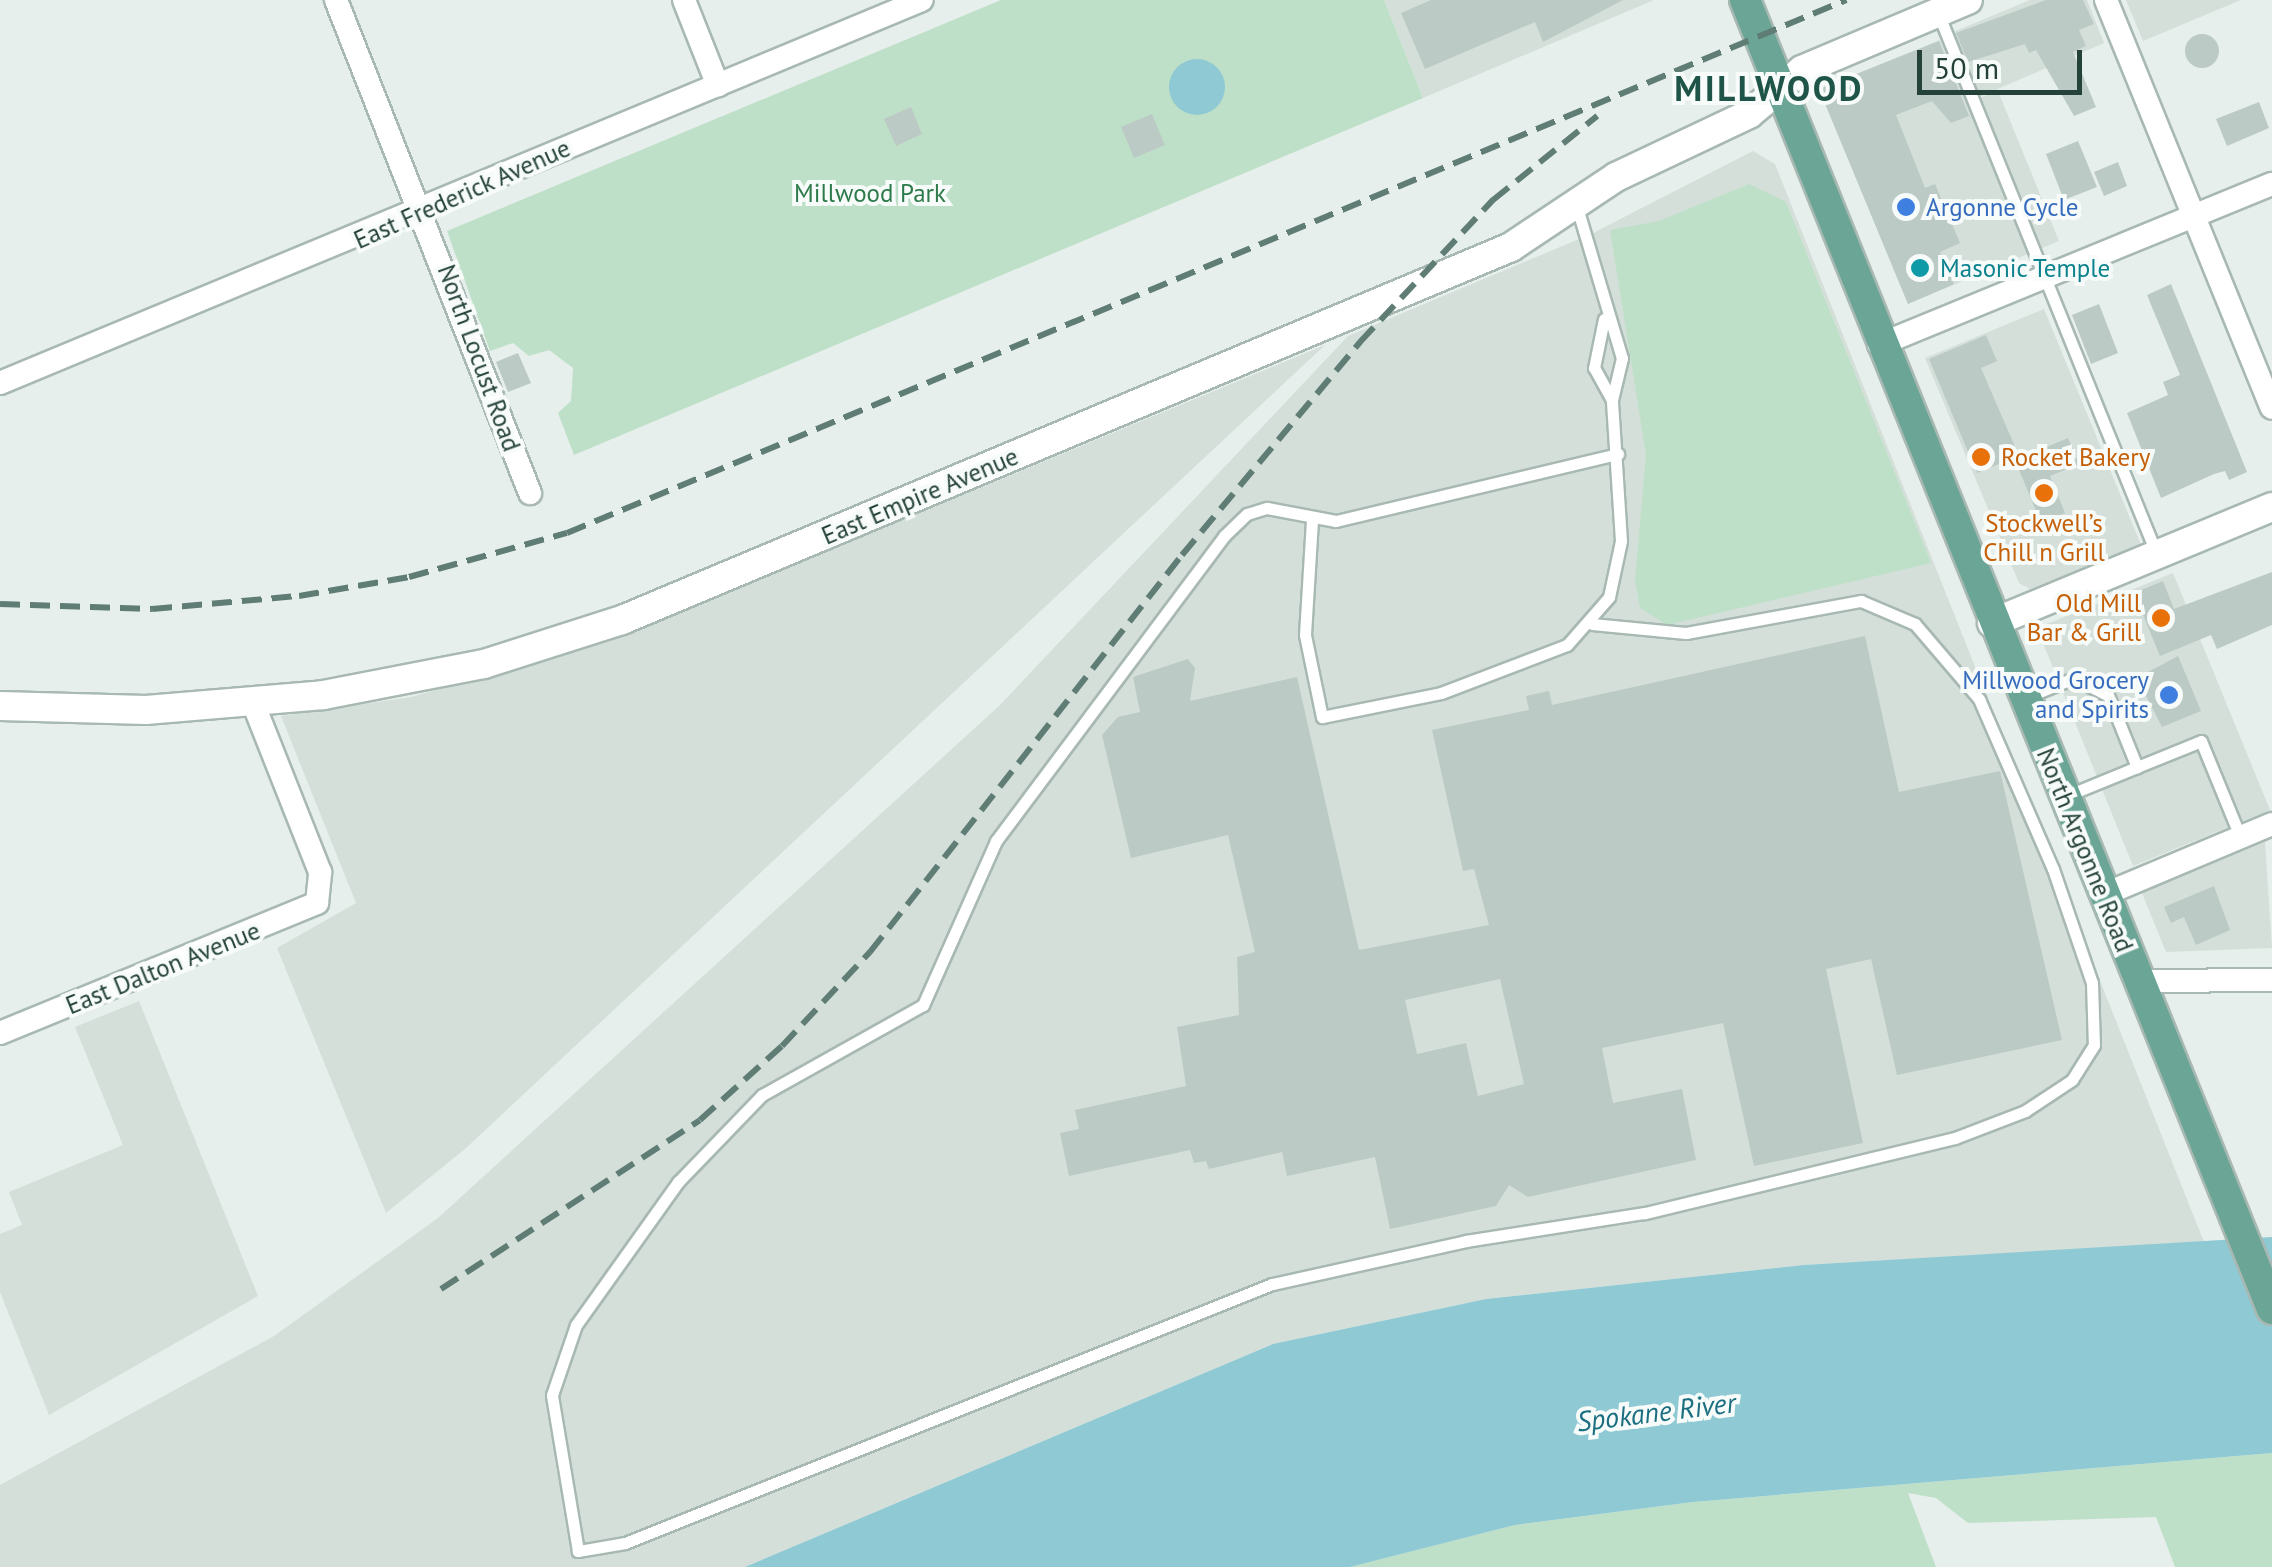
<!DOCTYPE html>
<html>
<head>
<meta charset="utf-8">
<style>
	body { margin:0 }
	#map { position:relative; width:2272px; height:1567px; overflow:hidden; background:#e6efeb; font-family:"PT Sans",sans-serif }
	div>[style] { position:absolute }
	.built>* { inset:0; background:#d4dfda }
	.green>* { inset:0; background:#bfe0c8 }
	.water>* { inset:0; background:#8ec9d4 }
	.round { border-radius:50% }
	.building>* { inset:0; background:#bbcac4 }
	.roads { filter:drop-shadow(2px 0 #a8b8b2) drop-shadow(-2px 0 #a8b8b2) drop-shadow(0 2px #a8b8b2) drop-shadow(0 -2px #a8b8b2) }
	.service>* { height:11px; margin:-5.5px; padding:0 5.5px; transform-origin:5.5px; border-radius:5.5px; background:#fff }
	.minor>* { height:22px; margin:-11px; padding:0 11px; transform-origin:11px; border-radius:11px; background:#fff }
	.tertiary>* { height:28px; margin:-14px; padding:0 14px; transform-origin:14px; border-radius:14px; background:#fff }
	.primary>* { height:30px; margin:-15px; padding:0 15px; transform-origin:15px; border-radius:15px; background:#6aa596 }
	.rail>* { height:6px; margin-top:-3px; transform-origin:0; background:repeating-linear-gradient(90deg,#5f7d75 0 20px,transparent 0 30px) }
	.dots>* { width:28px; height:28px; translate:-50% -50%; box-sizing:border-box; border:5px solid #f7fbf9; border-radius:50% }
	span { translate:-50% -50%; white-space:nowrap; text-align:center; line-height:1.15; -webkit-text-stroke:8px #f7fbf9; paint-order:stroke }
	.park-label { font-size:25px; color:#2d7a4b }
	.street-label { font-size:25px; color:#24423a }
	.shop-label { font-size:25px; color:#366cbe }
	.left { translate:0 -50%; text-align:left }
	.right { translate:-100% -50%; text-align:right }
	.culture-label { font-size:25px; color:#0d838f }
	.food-label { font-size:25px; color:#c56008 }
	.water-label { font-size:28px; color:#1c6f80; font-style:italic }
	.district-label { font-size:35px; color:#1f5548; font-weight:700; letter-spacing:2.5px }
	.scale { position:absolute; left:1917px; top:50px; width:165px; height:45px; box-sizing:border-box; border:5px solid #24423a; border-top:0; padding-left:12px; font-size:30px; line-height:35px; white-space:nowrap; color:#24423a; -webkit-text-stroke:8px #f7fbf9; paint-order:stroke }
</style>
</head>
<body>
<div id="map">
	<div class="built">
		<div style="clip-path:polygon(1384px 0,1654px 0,1423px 98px)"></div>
		<div style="clip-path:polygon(2030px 0,2087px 0,2104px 43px,1977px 98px,1951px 33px)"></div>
		<div style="clip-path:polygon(2126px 0,2241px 0,2143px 41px)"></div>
		<div style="clip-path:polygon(1940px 40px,1966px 103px,1998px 91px,2059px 241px,1908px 304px,1819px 89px)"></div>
		<div style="clip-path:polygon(1753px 151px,1775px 164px,2204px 1242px,1804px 1265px,1486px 1299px,1273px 1344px,745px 1567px,0 1567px,0 1485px,274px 1336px,438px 1218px,1000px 705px,1348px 336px,1591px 234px)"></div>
		<div style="clip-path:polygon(2044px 309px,2141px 545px,2030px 589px,2019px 583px,1925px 358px)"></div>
		<div style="clip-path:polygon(1325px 345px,465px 1149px,386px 1213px,277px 948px,356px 903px,281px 716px,411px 697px,608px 642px)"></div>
		<div style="clip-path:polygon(2173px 573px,2270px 810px,2133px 866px,2037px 628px)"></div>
		<div style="clip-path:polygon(2265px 842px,2272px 948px,2166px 952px,2142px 893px)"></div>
		<div style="clip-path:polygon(139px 1001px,258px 1296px,49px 1415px,0 1292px,0 1234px,22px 1225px,9px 1192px,123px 1145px,75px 1027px)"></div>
	</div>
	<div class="green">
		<div style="clip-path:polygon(1001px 0,1384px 0,1423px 98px,574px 455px,558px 413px,571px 401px,573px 368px,549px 350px,529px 356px,513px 343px,490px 351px,447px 231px)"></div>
		<div style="clip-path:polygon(1749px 184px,1786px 202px,1931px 563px,1667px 625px,1640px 608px,1635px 580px,1646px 455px,1610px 230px,1659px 221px)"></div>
		<div style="clip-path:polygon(2272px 1453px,2272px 1567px,2175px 1567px,2156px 1517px,1968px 1523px,1936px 1498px,1908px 1493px,1936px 1567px,1350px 1567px,1515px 1525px,1693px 1502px)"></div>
	</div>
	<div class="water">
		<div class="round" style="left:1169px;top:59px;width:56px;height:56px"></div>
		<div style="clip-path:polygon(2272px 1237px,2272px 1453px,1693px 1502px,1515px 1525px,1350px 1567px,745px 1567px,1273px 1344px,1486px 1299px,1804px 1265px)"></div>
	</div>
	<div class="building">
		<div style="clip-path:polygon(1431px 0,1623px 0,1543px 42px,1535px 22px,1425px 69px,1401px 13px)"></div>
		<div style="clip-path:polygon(2046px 0,2083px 0,2094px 24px,2079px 30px,2086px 46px,2073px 52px,2096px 107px,2074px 116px,2036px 50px,2029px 53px,2025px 44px,1968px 62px,1956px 33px)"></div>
		<div class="round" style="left:2185px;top:34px;width:34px;height:34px"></div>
		<div style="clip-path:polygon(1939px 41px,1969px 116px,1951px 123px,1932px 101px,1896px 115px,1925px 188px,1935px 184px,1960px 243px,1940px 252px,1954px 284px,1908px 304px,1819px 89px)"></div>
		<div style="clip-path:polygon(2259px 102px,2269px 128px,2227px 146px,2216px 119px)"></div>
		<div style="clip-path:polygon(911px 107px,922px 134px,896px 146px,884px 119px)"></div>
		<div style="clip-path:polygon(1152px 114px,1165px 145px,1134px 158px,1121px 127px)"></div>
		<div style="clip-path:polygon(2078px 141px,2097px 187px,2064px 200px,2046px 154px)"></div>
		<div style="clip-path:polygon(2118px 162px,2127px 186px,2104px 196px,2094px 172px)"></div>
		<div style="clip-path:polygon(2171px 284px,2247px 472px,2229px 480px,2225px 471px,2214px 474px,2161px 498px,2127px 413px,2168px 395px,2163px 382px,2180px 375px,2147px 295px)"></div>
		<div style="clip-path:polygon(2099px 304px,2118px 353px,2091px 364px,2072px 315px)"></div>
		<div style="clip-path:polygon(1986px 335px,1997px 361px,1981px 368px,2019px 456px,1977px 473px,1929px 359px)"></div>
		<div style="clip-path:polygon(518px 353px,531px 383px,508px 392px,496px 362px)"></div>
		<div style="clip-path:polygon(2068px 438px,2079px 464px,2050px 476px,2065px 513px,2041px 523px,2015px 460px)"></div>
		<div style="clip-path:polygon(2272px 572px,2272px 625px,2217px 649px,2211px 635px,2160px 656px,2134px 593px,2163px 581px,2174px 609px)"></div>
		<div style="clip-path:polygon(evenodd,1865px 636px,1899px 792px,2000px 771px,2062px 1040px,1897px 1075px,1871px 959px,1826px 969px,1863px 1143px,1754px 1166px,1723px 1023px,1602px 1048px,1613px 1103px,1682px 1089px,1696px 1160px,1528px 1197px,1509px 1185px,1496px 1206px,1390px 1229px,1375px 1157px,1287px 1176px,1282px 1152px,1209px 1169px,1206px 1161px,1194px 1163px,1190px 1150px,1069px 1176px,1060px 1133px,1079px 1129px,1075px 1110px,1186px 1086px,1177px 1027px,1239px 1015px,1237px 957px,1255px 952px,1228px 835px,1131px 858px,1102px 735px,1118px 717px,1140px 712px,1133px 677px,1188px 659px,1195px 668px,1190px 701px,1297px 677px,1359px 950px,1489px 925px,1474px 869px,1463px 871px,1432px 730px,1529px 710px,1526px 696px,1549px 691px,1552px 705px,1865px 636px,1500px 979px,1524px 1084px,1478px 1096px,1466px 1043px,1417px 1054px,1405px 1000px,1500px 979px)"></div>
		<div style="clip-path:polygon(2178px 656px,2201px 711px,2162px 727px,2137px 678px)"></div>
		<div style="clip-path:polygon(2214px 886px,2230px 930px,2196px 945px,2184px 917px,2171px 923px,2164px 907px)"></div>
	</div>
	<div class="roads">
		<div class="service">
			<div style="left:1938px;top:13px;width:585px;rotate:68deg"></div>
			<div style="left:1576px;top:204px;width:161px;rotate:73.4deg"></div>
			<div style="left:1622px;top:358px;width:43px;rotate:103.4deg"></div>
			<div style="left:1612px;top:400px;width:37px;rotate:-119deg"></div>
			<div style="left:1594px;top:368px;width:50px;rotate:-78.5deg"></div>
			<div style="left:1312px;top:520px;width:115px;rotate:93.5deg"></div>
			<div style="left:1305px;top:635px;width:84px;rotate:78.3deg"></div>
			<div style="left:1322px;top:717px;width:121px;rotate:-11.4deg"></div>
			<div style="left:1441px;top:693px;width:135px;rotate:-20.9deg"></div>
			<div style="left:1567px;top:645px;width:64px;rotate:-48.8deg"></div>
			<div style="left:1609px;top:597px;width:57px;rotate:-77.9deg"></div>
			<div style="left:1621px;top:541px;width:141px;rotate:-93.7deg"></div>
			<div style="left:1592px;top:624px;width:94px;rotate:5.5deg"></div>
			<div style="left:1686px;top:633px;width:178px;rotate:-10.4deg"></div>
			<div style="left:1861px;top:601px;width:59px;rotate:23.1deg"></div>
			<div style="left:1915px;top:624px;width:99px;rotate:49.5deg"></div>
			<div style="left:1979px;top:699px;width:185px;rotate:66.5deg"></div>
			<div style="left:2053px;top:869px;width:120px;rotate:71.1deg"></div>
			<div style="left:2092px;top:983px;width:62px;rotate:88.2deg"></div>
			<div style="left:2094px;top:1045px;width:41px;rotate:122.2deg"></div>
			<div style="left:2072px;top:1080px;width:56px;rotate:146.6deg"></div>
			<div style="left:2025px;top:1111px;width:75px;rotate:158.9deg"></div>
			<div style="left:1955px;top:1138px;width:320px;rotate:166.4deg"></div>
			<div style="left:1644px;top:1213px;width:180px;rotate:171.1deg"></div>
			<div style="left:1466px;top:1241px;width:199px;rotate:167.5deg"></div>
			<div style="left:1272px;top:1284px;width:697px;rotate:158.18deg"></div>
			<div style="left:625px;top:1543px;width:48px;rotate:170.3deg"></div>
			<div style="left:578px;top:1551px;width:158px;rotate:-99.5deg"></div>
			<div style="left:552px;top:1395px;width:74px;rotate:-71.1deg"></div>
			<div style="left:576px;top:1325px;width:176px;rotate:-54.5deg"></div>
			<div style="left:678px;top:1182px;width:121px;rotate:-46deg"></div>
			<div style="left:762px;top:1095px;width:184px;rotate:-29.2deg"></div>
			<div style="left:923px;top:1005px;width:180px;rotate:-66deg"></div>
			<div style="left:996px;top:841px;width:381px;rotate:-53.2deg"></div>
			<div style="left:1224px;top:536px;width:32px;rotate:-44deg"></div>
			<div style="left:1247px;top:514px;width:21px;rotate:-17deg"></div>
			<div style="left:1267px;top:508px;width:70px;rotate:10.7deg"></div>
			<div style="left:1336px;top:521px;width:290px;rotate:-13.4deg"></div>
			<div style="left:2027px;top:697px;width:51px;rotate:-22deg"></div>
			<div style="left:2074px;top:678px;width:38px;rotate:27deg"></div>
			<div style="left:2108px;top:695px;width:78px;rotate:68.1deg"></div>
			<div style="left:2137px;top:767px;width:69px;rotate:-22.1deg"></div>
			<div style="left:2201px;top:741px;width:103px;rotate:67.7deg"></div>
			<div style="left:2066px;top:796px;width:77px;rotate:-22.2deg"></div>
		</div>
		<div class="minor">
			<div style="left:336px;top:0;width:530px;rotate:68.52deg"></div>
			<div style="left:684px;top:0;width:92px;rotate:68.4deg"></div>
			<div style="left:2106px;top:0;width:440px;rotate:67.9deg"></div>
			<div style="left:1879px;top:345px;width:425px;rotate:-22.3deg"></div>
			<div style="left:0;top:383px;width:998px;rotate:-22.56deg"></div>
			<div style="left:2103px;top:895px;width:183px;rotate:-22.8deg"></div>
			<div style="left:2138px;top:981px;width:134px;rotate:-0.4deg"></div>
			<div style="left:0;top:1033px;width:343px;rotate:-22.3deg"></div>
			<div style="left:317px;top:903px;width:31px;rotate:-84deg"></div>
			<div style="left:320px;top:872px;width:182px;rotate:-111.6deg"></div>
		</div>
		<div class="tertiary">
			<div style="left:1992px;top:623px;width:303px;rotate:-22.5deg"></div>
			<div style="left:0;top:706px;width:146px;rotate:1.6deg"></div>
			<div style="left:146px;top:710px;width:178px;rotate:-4.8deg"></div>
			<div style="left:323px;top:695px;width:164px;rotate:-10.9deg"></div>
			<div style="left:484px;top:664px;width:145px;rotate:-17.7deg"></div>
			<div style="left:622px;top:620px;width:964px;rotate:-22.76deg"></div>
			<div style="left:1511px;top:247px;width:126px;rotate:-33.7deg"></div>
			<div style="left:1616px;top:177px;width:147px;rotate:-25.3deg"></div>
			<div style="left:1749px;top:114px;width:69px;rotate:-39.7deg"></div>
			<div style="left:1802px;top:70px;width:180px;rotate:-22.9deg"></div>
		</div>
		<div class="primary">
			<div style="left:1745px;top:0;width:1411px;rotate:68.07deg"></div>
		</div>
	</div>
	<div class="rail">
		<div style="left:0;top:604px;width:152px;rotate:1.9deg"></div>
		<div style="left:152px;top:609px;width:148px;rotate:-5.1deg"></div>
		<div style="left:299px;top:596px;width:112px;rotate:-9.8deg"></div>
		<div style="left:409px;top:577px;width:164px;rotate:-15.6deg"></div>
		<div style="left:567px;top:533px;width:1386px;rotate:-22.62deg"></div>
		<div style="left:441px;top:1289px;width:309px;rotate:-33.1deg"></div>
		<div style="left:700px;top:1120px;width:110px;rotate:-42.1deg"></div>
		<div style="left:782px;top:1046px;width:129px;rotate:-46.9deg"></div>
		<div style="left:870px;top:952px;width:505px;rotate:-51.84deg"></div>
		<div style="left:1182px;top:555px;width:278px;rotate:-50.1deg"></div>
		<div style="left:1360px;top:342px;width:195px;rotate:-46.9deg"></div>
		<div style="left:1493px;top:200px;width:134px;rotate:-38.9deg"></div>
	</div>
	<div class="dots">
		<div style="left:1906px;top:207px;background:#3f7fe0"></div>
		<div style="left:1920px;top:268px;background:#0f9aa8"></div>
		<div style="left:1981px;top:457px;background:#e8710a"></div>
		<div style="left:2044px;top:493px;background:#e8710a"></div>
		<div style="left:2161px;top:618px;background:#e8710a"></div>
		<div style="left:2169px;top:695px;background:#3f7fe0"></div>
	</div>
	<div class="park-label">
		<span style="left:870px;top:193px">Millwood Park</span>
	</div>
	<div class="street-label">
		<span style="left:462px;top:194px;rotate:-24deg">East Frederick Avenue</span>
		<span style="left:479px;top:358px;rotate:70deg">North Locust Road</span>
		<span style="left:920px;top:496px;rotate:-23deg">East Empire Avenue</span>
		<span style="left:2085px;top:850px;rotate:68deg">North Argonne Road</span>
		<span style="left:163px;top:968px;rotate:-22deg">East Dalton Avenue</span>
	</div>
	<div class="shop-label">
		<span class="left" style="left:1926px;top:207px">Argonne Cycle</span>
		<span class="right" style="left:2149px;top:695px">Millwood Grocery<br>and Spirits</span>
	</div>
	<div class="culture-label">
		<span class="left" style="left:1940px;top:268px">Masonic Temple</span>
	</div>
	<div class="food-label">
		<span class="left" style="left:2001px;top:457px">Rocket Bakery</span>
		<span style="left:2044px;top:538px">Stockwell’s<br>Chill n Grill</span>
		<span class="right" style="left:2141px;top:618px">Old Mill<br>Bar &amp; Grill</span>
	</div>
	<div class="water-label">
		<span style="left:1656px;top:1412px;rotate:-7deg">Spokane River</span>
	</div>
	<div class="district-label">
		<span style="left:1769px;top:88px">MILLWOOD</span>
	</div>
	<div class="scale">50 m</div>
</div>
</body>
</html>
